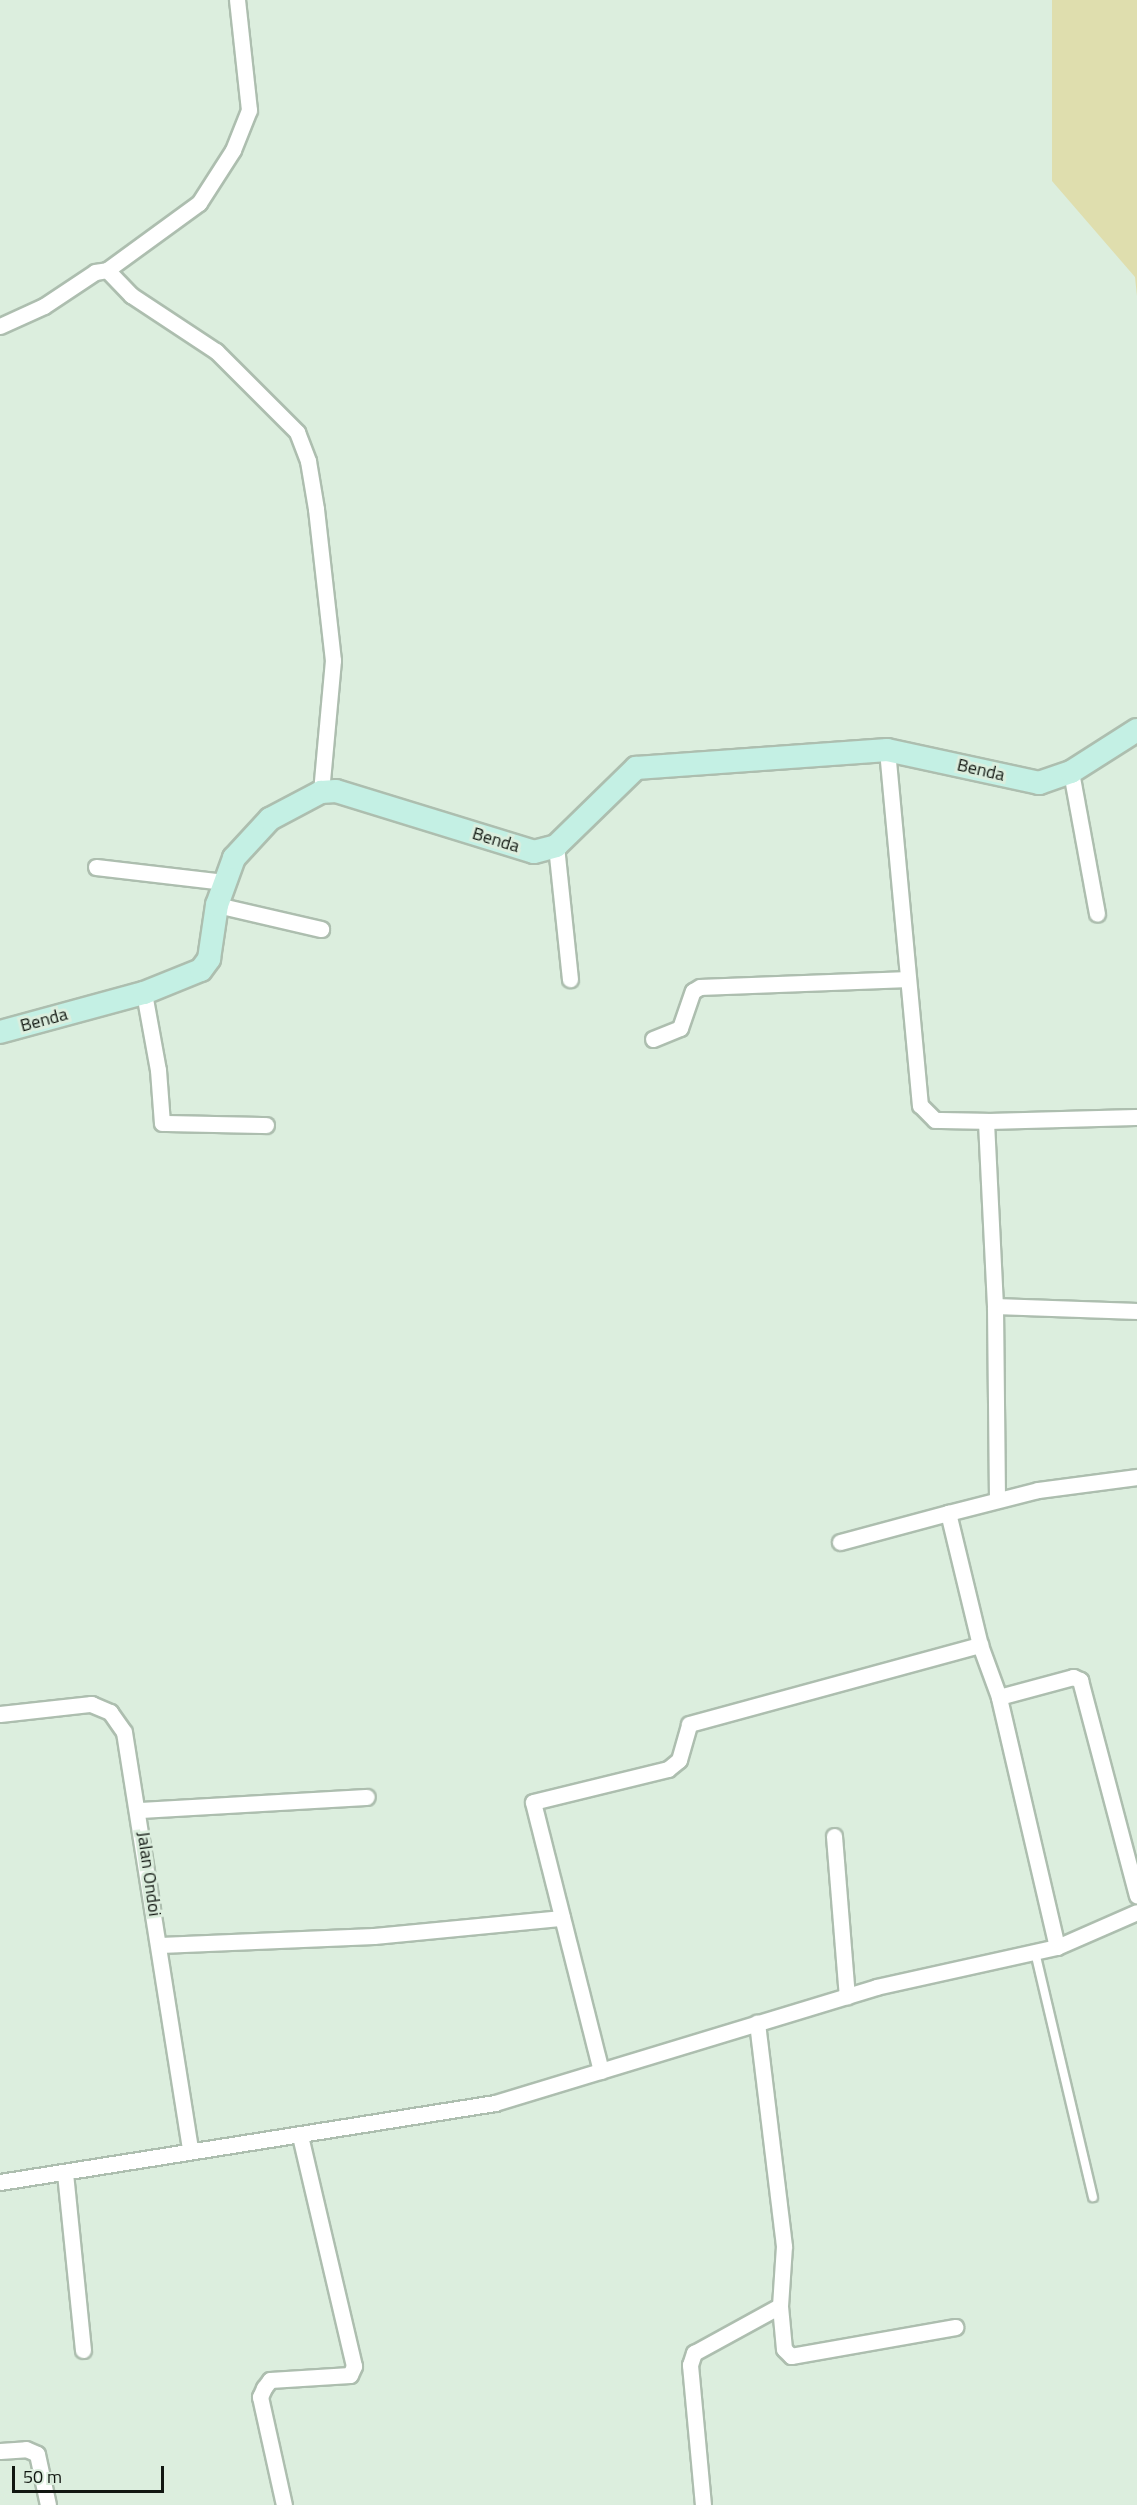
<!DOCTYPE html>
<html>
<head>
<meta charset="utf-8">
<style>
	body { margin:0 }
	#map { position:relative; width:1137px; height:2505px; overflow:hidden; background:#dceede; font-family:"Titillium Web",sans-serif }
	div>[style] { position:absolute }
	.green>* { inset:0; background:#dfdeae }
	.roads { filter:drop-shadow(2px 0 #adbeaf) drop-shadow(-2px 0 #adbeaf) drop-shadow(0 2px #adbeaf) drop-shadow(0 -2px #adbeaf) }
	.lane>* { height:8px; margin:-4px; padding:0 4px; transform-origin:4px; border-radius:4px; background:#fff }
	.street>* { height:15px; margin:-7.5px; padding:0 7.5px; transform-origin:7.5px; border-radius:7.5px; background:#fff }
	.secondary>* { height:22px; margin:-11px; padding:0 11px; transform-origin:11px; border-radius:11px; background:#c4f0e4 }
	span { translate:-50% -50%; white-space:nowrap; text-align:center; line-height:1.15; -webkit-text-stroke:6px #dceede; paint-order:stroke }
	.street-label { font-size:18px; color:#111711 }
	.scale { position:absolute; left:12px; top:2466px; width:152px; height:27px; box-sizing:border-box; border:3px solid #111711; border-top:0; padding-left:8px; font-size:18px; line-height:21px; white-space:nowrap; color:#111711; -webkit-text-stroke:4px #dceede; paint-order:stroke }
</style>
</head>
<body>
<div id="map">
	<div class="green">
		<div style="clip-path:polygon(1052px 0,1137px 0,1137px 296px,1135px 277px,1052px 181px)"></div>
	</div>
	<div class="roads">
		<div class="lane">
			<div style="left:1035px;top:1952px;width:252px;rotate:76.7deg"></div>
		</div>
		<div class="street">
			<div style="left:107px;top:270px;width:114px;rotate:-36.1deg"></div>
			<div style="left:199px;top:203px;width:63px;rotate:-57.3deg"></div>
			<div style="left:233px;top:150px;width:43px;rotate:-68.2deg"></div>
			<div style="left:249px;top:110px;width:111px;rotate:-96.2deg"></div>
			<div style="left:0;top:326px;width:48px;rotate:-24.4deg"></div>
			<div style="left:44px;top:306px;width:61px;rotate:-33.7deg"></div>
			<div style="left:95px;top:272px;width:12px;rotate:-9deg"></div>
			<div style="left:107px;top:270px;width:35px;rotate:46deg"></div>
			<div style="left:131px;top:295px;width:102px;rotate:33.4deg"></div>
			<div style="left:216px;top:351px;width:115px;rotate:45deg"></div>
			<div style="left:297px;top:432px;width:31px;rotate:69deg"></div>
			<div style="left:308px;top:461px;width:49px;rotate:80.5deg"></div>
			<div style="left:316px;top:509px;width:152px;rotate:83.6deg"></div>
			<div style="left:333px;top:660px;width:133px;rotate:95.2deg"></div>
			<div style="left:887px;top:750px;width:357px;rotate:84.7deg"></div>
			<div style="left:920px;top:1105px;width:21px;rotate:45deg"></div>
			<div style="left:935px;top:1120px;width:51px;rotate:1.1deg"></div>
			<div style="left:1071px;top:772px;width:144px;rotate:79.6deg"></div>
			<div style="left:556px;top:846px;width:134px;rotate:84deg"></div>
			<div style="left:96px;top:867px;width:129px;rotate:6.7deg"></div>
			<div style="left:217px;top:905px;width:107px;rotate:13deg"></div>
			<div style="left:144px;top:993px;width:78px;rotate:79.7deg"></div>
			<div style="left:158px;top:1070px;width:53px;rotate:85.7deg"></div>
			<div style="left:162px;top:1123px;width:104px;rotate:1.1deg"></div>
			<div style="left:653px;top:1039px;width:29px;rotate:-22deg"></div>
			<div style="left:680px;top:1028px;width:39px;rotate:-71deg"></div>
			<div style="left:693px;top:991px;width:8px;rotate:-30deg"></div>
			<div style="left:700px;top:987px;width:208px;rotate:-2.2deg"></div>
			<div style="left:995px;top:1306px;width:142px;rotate:2deg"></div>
			<div style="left:997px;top:1498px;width:192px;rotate:-90.6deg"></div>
			<div style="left:995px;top:1306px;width:185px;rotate:-92.8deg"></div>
			<div style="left:986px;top:1121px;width:151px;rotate:-1.5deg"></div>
			<div style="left:840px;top:1542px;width:112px;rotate:-15deg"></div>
			<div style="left:999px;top:1697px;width:77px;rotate:-15.1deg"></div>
			<div style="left:1073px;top:1677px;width:8px;rotate:23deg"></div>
			<div style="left:1080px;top:1680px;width:223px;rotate:75.2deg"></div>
			<div style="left:0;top:1714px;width:92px;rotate:-6.3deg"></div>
			<div style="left:91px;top:1704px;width:21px;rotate:23deg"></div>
			<div style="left:110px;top:1712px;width:24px;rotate:55deg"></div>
			<div style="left:124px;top:1732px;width:424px;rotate:81deg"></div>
			<div style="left:139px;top:1810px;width:228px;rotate:-3.3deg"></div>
			<div style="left:834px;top:1836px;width:161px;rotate:85.4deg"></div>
			<div style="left:160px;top:1945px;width:214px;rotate:-2.4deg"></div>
			<div style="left:374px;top:1936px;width:189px;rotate:-5.5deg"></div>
			<div style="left:1057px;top:1947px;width:257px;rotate:-103.1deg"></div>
			<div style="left:999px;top:1697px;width:55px;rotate:-110.1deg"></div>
			<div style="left:980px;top:1645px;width:136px;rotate:-103.6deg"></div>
			<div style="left:948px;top:1513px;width:93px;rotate:-14.3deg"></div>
			<div style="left:1038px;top:1490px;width:100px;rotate:-7.5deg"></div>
			<div style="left:601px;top:2071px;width:277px;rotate:-104.2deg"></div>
			<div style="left:533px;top:1802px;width:139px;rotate:-13.7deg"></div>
			<div style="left:668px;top:1769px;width:14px;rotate:-39deg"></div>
			<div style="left:679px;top:1760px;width:37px;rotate:-74deg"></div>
			<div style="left:689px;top:1724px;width:302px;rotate:-15.2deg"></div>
			<div style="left:65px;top:2173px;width:178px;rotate:84.2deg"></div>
			<div style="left:0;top:2182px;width:501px;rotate:-9.07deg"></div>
			<div style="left:495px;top:2103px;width:398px;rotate:-16.9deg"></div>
			<div style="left:876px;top:1987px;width:185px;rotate:-12.5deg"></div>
			<div style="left:1057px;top:1947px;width:87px;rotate:-23.6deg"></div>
			<div style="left:780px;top:2306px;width:43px;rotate:84.7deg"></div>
			<div style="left:784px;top:2349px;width:10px;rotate:45deg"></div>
			<div style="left:791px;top:2356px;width:167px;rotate:-10deg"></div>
			<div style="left:0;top:2451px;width:26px;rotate:-4deg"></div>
			<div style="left:26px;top:2449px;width:12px;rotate:24deg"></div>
			<div style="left:37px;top:2454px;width:52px;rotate:77.8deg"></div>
			<div style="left:284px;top:2505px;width:111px;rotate:-102.5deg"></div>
			<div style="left:260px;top:2397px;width:10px;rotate:-66deg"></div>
			<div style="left:264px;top:2388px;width:10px;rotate:-53deg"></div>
			<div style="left:270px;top:2380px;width:80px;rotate:-3.6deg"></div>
			<div style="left:350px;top:2375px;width:10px;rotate:-66deg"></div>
			<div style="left:354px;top:2366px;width:237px;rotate:-103.2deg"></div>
			<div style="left:703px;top:2505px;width:141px;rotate:-95.3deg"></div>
			<div style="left:690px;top:2365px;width:13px;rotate:-72deg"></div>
			<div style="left:694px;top:2353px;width:98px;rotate:-28.7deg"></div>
			<div style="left:780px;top:2306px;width:60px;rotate:-86.2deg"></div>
			<div style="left:784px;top:2246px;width:225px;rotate:-96.9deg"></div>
		</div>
		<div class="secondary">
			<div style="left:0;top:1032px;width:149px;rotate:-15.2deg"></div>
			<div style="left:144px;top:993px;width:61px;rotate:-22deg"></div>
			<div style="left:201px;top:970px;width:14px;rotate:-54deg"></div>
			<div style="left:209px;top:959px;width:55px;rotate:-81.6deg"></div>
			<div style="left:217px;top:905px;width:50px;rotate:-70.1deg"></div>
			<div style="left:234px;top:858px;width:53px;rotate:-47.3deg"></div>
			<div style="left:270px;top:819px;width:58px;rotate:-27.9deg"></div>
			<div style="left:321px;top:792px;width:15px;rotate:-4deg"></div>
			<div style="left:336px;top:791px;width:207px;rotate:17.1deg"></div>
			<div style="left:534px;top:852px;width:23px;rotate:-15deg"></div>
			<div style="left:556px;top:846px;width:112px;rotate:-44.3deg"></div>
			<div style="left:636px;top:768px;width:252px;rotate:-4.1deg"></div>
			<div style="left:887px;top:750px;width:156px;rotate:12.2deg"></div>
			<div style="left:1039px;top:783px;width:34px;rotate:-19deg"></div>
			<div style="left:1071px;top:772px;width:78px;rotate:-32.5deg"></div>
		</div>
	</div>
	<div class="street-label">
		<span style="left:981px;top:770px;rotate:13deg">Benda</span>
		<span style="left:496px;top:840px;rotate:17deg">Benda</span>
		<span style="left:44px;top:1020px;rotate:-15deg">Benda</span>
		<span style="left:149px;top:1874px;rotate:82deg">Jalan Ondoi</span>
	</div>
	<div class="scale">50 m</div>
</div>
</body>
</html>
